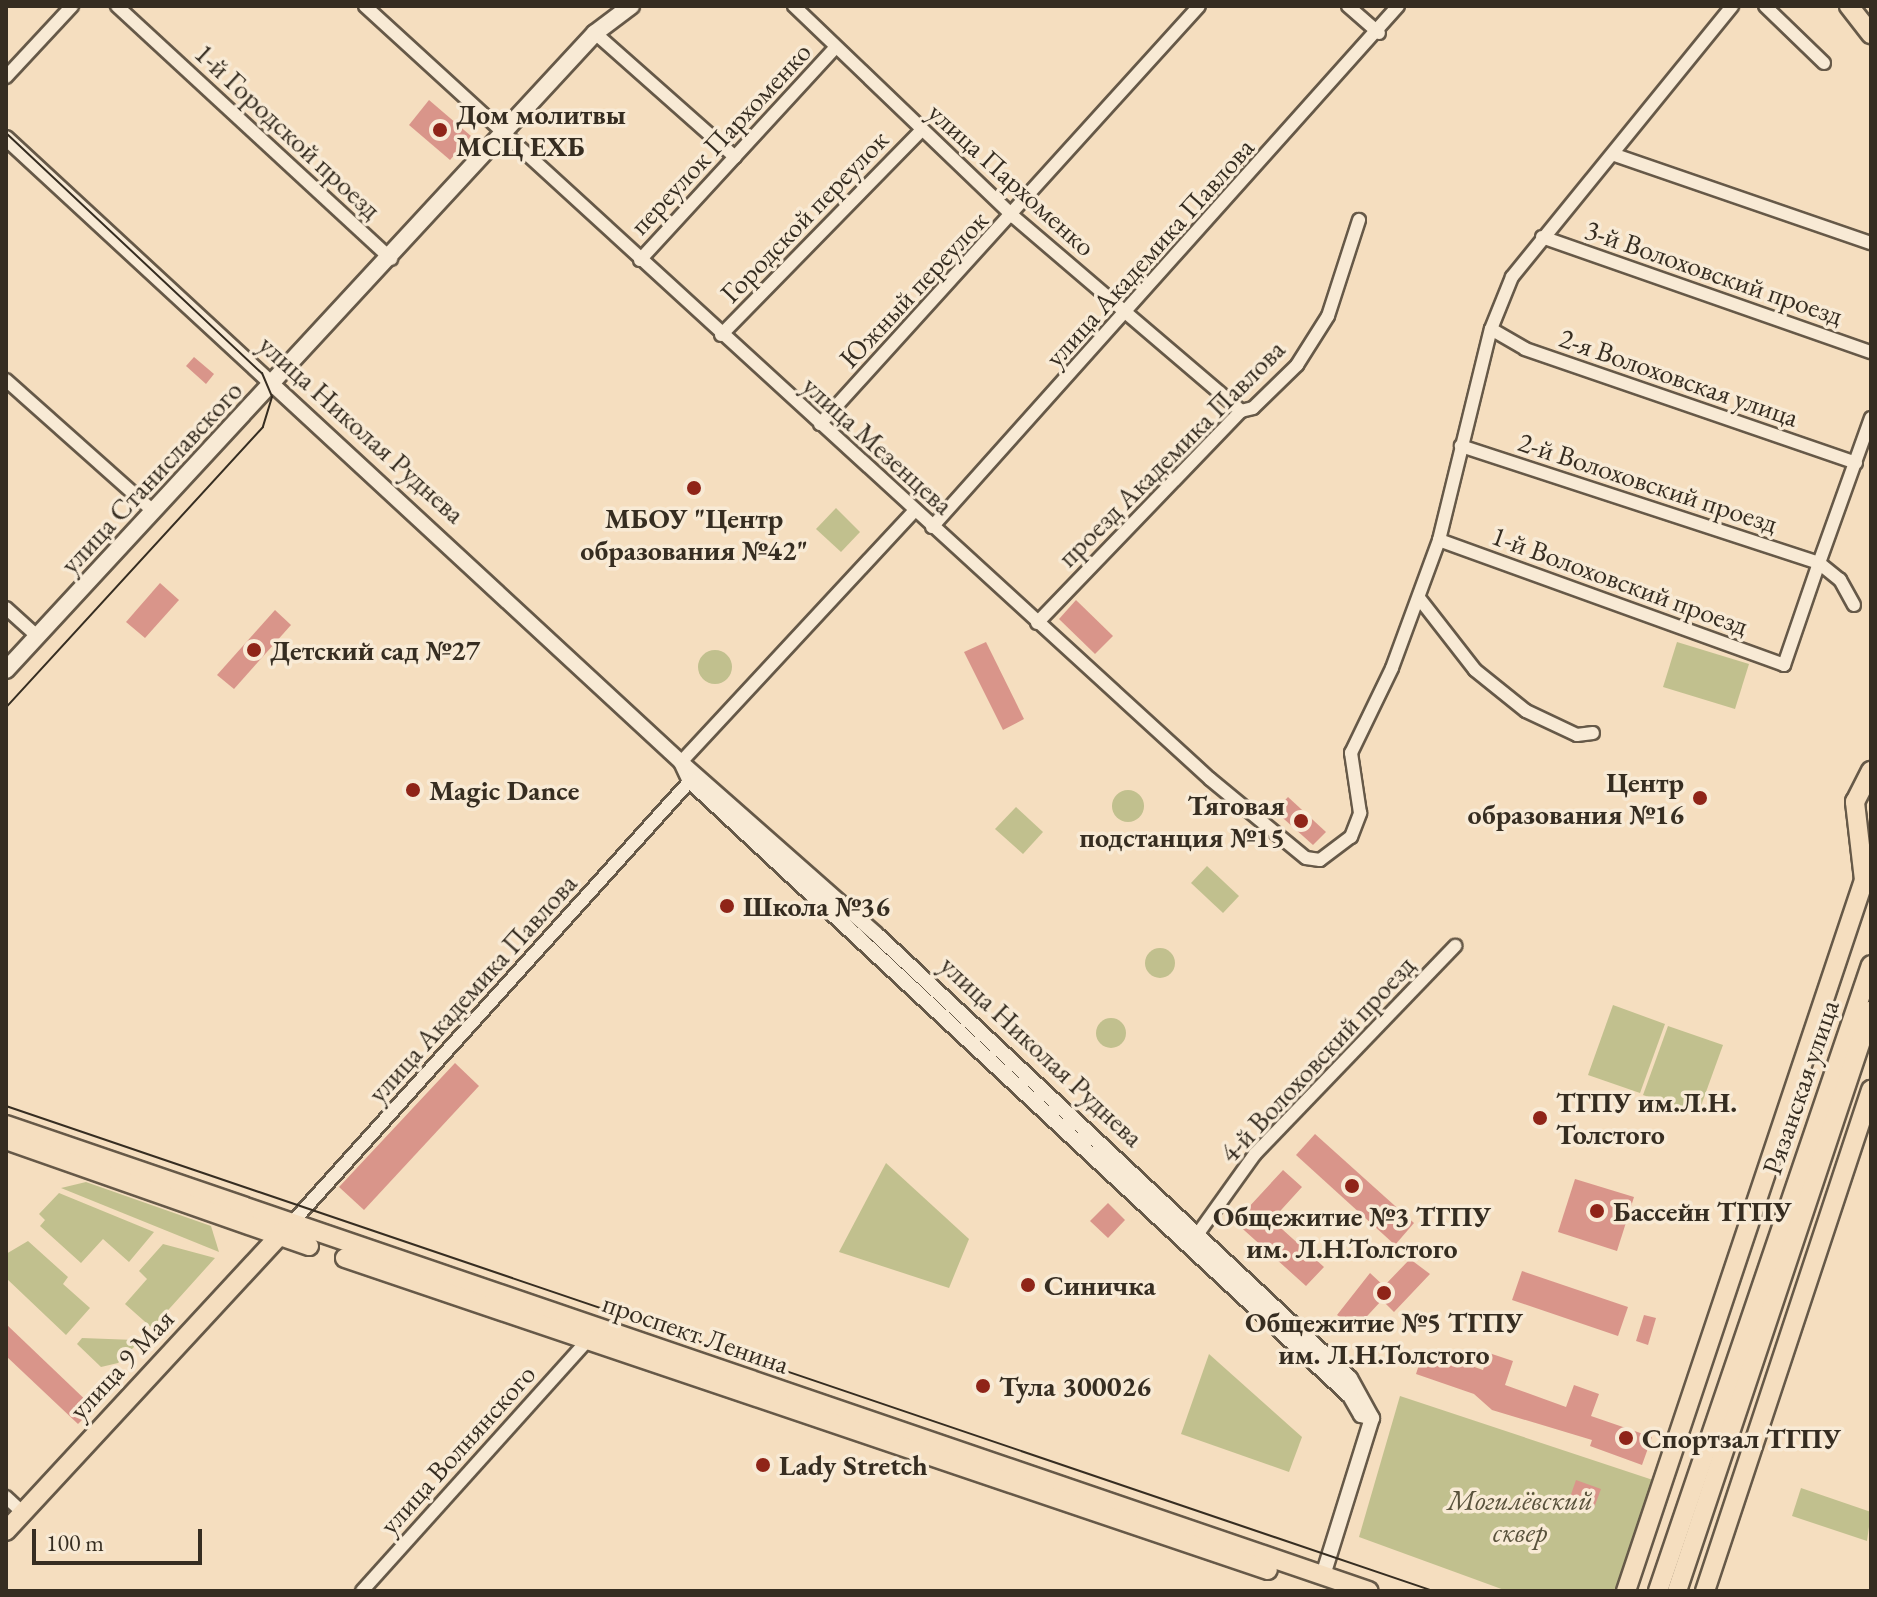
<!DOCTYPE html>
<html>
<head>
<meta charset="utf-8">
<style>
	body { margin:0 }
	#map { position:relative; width:1877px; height:1597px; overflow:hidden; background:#f5debf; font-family:"EB Garamond",serif }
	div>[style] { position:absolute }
	.green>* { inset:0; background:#c1c08e }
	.round { border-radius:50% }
	.building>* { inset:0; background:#d9958a }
	.roads { filter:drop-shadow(2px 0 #665948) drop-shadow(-2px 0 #665948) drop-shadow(0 2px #665948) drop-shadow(0 -2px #665948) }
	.minor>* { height:12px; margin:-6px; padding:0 6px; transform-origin:6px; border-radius:6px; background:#f8ead5 }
	.tertiary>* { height:14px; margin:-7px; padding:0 7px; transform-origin:7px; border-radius:7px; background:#f8ead5 }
	.secondary>* { height:16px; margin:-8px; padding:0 8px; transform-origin:8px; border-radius:8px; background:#f8ead5 }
	.primary>* { height:18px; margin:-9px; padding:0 9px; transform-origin:9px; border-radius:9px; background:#f5debf }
	.tram>* { height:2px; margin:-1px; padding:0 1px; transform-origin:1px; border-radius:1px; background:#362d21 }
	.dots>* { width:22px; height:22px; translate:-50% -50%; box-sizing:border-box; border:4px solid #f8ead5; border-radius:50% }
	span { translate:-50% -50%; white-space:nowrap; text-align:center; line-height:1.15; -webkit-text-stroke:7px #f8ead5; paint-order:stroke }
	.poi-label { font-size:28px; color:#362d21; font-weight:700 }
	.left { translate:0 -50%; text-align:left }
	.right { translate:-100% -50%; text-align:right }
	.street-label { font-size:28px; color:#362d21 }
	.park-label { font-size:28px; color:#59523c; font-style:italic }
	.frame { position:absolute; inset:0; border:8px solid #362d21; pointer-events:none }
	.scale { position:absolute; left:32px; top:1529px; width:170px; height:36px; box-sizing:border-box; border:4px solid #362d21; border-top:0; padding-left:10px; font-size:24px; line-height:28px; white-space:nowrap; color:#362d21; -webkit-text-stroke:6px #f8ead5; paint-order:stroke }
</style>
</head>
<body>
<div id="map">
	<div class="green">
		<div style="clip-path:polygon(836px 508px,860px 532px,841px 552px,816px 529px)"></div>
		<div style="clip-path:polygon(1677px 642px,1749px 664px,1735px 709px,1663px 687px)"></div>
		<div class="round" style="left:698px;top:650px;width:34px;height:34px"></div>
		<div class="round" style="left:1112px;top:790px;width:32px;height:32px"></div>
		<div style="clip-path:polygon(1016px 807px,1043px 832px,1023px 854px,995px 829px)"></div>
		<div style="clip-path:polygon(1207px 866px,1239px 896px,1223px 913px,1191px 883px)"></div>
		<div class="round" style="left:1145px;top:948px;width:30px;height:30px"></div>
		<div style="clip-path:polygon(1613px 1005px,1665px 1024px,1640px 1093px,1588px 1075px)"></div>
		<div class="round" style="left:1096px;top:1018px;width:30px;height:30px"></div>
		<div style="clip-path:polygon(1668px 1026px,1723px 1045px,1698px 1114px,1643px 1095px)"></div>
		<div style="clip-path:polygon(886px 1163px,969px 1239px,949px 1288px,839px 1252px)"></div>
		<div style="clip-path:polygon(86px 1182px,211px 1226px,219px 1252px,61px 1188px)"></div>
		<div style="clip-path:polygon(59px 1193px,154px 1232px,129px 1262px,103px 1239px,81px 1263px,40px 1226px,45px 1220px,39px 1214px)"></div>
		<div style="clip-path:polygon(28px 1241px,68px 1277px,63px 1284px,90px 1308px,66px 1335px,6px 1278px,6px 1254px)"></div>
		<div style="clip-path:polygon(163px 1244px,215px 1258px,152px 1328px,125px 1304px,147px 1279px,139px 1271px)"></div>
		<div style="clip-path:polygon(82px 1338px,135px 1340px,138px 1343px,118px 1363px,101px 1367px,77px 1344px)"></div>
		<div style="clip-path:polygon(1209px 1354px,1302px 1437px,1289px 1472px,1181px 1434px)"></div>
		<div style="clip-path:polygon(1400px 1396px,1659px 1482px,1622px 1591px,1507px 1591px,1359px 1537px)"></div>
		<div style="clip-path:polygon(1801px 1488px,1871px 1512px,1867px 1541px,1792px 1516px)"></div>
	</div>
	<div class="building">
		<div style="clip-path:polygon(429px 100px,471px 136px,450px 160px,409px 125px)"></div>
		<div style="clip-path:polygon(194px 357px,214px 374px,206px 384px,186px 366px)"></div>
		<div style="clip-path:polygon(160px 583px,179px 600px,145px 638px,126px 622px)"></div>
		<div style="clip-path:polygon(1076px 600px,1113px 636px,1095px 654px,1059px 619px)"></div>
		<div style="clip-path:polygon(275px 610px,291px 625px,234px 689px,217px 675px)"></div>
		<div style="clip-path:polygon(986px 642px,1024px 719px,1003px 730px,964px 652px)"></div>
		<div style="clip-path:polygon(1288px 797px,1326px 832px,1313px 845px,1275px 811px)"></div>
		<div style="clip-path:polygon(455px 1063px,479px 1086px,364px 1210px,339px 1187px)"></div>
		<div style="clip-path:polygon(1315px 1134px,1414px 1223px,1395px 1245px,1296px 1155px)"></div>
		<div style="clip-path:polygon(1283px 1170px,1302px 1187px,1272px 1220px,1324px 1267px,1306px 1286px,1235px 1222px)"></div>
		<div style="clip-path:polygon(1575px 1179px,1634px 1197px,1617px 1251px,1558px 1232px)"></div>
		<div style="clip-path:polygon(1108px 1203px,1125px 1220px,1108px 1238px,1090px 1221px)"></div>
		<div style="clip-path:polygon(1410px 1259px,1430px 1274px,1394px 1312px,1382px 1300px,1356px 1328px,1337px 1315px,1370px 1273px,1384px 1286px)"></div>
		<div style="clip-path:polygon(1522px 1271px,1628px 1307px,1618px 1336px,1512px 1300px)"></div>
		<div style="clip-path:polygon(1644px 1315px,1656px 1318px,1648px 1345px,1636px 1341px)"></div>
		<div style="clip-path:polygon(6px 1324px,94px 1408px,78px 1424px,6px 1356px)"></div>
		<div style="clip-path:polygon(1424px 1349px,1483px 1370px,1489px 1353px,1513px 1361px,1505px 1385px,1566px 1407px,1574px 1385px,1599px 1394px,1591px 1416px,1652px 1437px,1642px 1465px,1590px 1446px,1592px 1440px,1492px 1410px,1474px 1394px,1416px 1374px)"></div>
		<div style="clip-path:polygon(1576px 1480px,1601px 1489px,1594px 1508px,1569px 1500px)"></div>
	</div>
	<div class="roads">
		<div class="minor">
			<div style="left:117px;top:6px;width:373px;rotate:42.7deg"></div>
			<div style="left:365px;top:6px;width:1145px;rotate:42.45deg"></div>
			<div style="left:1210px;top:779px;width:124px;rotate:39.5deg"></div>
			<div style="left:1306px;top:858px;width:14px;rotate:8deg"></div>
			<div style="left:1320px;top:860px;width:39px;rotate:-37deg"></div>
			<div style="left:1351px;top:837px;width:26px;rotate:-69deg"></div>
			<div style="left:1360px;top:813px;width:61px;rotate:-98.5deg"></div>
			<div style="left:1351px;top:753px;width:94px;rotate:-64.2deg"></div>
			<div style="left:1392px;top:668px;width:136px;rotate:-69.8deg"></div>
			<div style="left:1439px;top:540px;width:217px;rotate:-76.2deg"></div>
			<div style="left:1491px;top:329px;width:56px;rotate:-68deg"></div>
			<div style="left:1512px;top:277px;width:349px;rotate:-50.9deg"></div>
			<div style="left:794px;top:6px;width:305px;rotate:43.8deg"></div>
			<div style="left:1014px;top:217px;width:299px;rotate:40.5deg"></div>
			<div style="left:1348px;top:6px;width:41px;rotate:41.1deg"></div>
			<div style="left:1765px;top:6px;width:82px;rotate:44deg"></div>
			<div style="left:595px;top:33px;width:187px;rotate:41.5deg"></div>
			<div style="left:6px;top:77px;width:97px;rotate:-47.1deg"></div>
			<div style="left:1615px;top:155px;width:271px;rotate:19deg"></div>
			<div style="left:1542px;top:237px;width:349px;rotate:19.3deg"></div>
			<div style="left:640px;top:260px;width:288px;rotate:-47.4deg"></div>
			<div style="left:1491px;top:329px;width:39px;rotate:30deg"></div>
			<div style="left:1525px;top:349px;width:350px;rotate:19deg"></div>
			<div style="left:721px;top:335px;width:286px;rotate:-45.6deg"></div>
			<div style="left:6px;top:380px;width:197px;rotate:41.7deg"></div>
			<div style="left:820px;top:424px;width:564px;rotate:-47.8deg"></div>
			<div style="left:932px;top:527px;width:699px;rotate:-48.19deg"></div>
			<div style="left:1439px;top:540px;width:367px;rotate:19.9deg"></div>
			<div style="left:1784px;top:665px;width:108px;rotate:-71.1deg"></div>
			<div style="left:1819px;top:563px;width:377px;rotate:-161.9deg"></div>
			<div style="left:1419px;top:598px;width:91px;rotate:52.1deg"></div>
			<div style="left:1475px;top:670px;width:65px;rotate:38.8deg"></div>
			<div style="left:1526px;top:711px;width:56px;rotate:25.2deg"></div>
			<div style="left:1577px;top:735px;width:16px;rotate:-7deg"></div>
			<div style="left:1854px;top:605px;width:29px;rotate:-119deg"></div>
			<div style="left:1840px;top:580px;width:27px;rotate:-141deg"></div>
			<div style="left:1819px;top:563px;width:154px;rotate:-70.3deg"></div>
			<div style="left:6px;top:608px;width:42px;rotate:42.1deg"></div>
			<div style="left:1037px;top:623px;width:294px;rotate:-46.1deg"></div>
			<div style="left:1241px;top:411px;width:12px;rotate:-14deg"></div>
			<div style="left:1253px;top:408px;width:62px;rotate:-44.3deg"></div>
			<div style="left:1297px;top:365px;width:58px;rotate:-57.7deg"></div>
			<div style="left:1328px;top:316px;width:101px;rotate:-72.1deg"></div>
			<div style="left:681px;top:762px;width:342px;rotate:-47.1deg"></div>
			<div style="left:289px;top:1226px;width:599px;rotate:-47.98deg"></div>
			<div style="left:1192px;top:1242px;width:108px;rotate:-54.4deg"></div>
			<div style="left:1255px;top:1154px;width:289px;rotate:-46.1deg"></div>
			<div style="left:6px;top:1497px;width:22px;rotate:43deg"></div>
			<div style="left:362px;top:1591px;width:338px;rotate:-48deg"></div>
		</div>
		<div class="tertiary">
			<div style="left:6px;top:138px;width:919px;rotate:42.75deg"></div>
			<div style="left:681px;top:762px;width:260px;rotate:41.4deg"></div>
			<div style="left:876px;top:934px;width:649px;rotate:43.13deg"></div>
			<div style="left:1350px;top:1378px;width:46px;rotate:61.2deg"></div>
			<div style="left:1372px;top:1418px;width:164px;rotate:107.3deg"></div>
			<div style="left:681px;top:762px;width:21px;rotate:65deg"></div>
			<div style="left:690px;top:781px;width:902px;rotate:42.98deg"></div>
			<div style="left:1350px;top:1396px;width:22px;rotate:60deg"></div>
			<div style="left:1361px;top:1415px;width:11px;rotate:15deg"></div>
		</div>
		<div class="secondary">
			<div style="left:6px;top:670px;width:868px;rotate:-47.24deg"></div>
			<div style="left:595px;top:33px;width:45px;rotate:-36.9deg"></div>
		</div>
		<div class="primary">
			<div style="left:1849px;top:6px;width:36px;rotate:52deg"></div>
			<div style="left:6px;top:1125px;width:1440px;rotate:18.88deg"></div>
			<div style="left:6px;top:1140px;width:321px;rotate:19.3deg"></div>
			<div style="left:345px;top:1258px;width:974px;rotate:18.68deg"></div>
			<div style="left:6px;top:1531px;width:409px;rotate:-47.2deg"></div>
			<div style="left:1626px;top:1591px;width:750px;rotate:-71.49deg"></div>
			<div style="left:1864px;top:880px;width:79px;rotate:-96.6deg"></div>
			<div style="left:1855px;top:802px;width:35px;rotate:-63deg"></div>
			<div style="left:1658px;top:1591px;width:661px;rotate:-71.21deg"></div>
			<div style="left:1677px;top:1591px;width:612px;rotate:-71.51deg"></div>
			<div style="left:1705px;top:1591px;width:528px;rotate:-71.67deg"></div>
		</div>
	</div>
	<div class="tram">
		<div style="left:6px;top:133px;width:351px;rotate:43.2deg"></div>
		<div style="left:262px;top:373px;width:26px;rotate:67deg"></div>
		<div style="left:272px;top:397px;width:31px;rotate:107deg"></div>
		<div style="left:263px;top:427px;width:380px;rotate:132.5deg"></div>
		<div style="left:6px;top:1106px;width:1507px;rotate:18.77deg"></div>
	</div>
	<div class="dots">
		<div style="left:440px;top:130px;background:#8f2418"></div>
		<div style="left:694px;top:488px;background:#8f2418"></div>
		<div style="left:254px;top:650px;background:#8f2418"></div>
		<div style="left:413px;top:790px;background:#8f2418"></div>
		<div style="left:1700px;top:798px;background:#8f2418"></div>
		<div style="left:1301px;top:821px;background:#8f2418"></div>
		<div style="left:727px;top:906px;background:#8f2418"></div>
		<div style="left:1540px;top:1118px;background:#8f2418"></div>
		<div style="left:1352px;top:1186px;background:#8f2418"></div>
		<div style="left:1597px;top:1211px;background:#8f2418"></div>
		<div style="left:1028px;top:1285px;background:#8f2418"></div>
		<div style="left:1384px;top:1293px;background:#8f2418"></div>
		<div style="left:983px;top:1386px;background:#8f2418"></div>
		<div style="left:1626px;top:1438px;background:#8f2418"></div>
		<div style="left:763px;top:1465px;background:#8f2418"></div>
	</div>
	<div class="poi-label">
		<span class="left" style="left:456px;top:130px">Дом молитвы<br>МСЦ ЕХБ</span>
		<span style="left:694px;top:534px">МБОУ "Центр<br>образования №42"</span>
		<span class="left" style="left:270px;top:650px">Детский сад №27</span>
		<span class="right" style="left:1684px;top:798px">Центр<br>образования №16</span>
		<span class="left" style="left:429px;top:790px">Magic Dance</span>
		<span class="right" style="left:1285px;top:821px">Тяговая<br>подстанция №15</span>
		<span class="left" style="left:743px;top:906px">Школа №36</span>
		<span class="left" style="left:1556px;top:1118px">ТГПУ им.Л.Н.<br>Толстого</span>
		<span class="left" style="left:1613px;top:1211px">Бассейн ТГПУ</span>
		<span style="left:1352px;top:1232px">Общежитие №3 ТГПУ<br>им. Л.Н.Толстого</span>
		<span class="left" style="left:1044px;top:1285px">Синичка</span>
		<span style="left:1384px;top:1338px">Общежитие №5 ТГПУ<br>им. Л.Н.Толстого</span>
		<span class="left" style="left:999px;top:1386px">Тула 300026</span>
		<span class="left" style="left:1642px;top:1438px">Спортзал ТГПУ</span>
		<span class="left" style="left:779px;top:1465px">Lady Stretch</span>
	</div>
	<div class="street-label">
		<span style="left:288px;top:131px;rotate:43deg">1-й Городской проезд</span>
		<span style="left:720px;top:138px;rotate:-47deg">переулок Пархоменко</span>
		<span style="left:1012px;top:179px;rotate:42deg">улица Пархоменко</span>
		<span style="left:804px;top:216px;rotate:-46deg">Городской переулок</span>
		<span style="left:1149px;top:252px;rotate:-48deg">улица Академика Павлова</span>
		<span style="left:1714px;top:272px;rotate:19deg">3-й Волоховский проезд</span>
		<span style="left:913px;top:289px;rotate:-47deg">Южный переулок</span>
		<span style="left:1679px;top:377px;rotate:19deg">2-я Волоховская улица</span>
		<span style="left:362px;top:429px;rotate:42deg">улица Николая Руднева</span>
		<span style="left:878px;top:445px;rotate:42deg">улица Мезенцева</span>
		<span style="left:1171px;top:453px;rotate:-45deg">проезд Академика Павлова</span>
		<span style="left:151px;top:477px;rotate:-47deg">улица Станиславского</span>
		<span style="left:1648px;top:482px;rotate:18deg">2-й Волоховский проезд</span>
		<span style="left:1620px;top:580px;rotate:20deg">1-й Волоховский проезд</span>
		<span style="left:472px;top:988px;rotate:-48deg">улица Академика Павлова</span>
		<span style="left:1042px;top:1051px;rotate:43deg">улица Николая Руднева</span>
		<span style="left:1317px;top:1059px;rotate:-47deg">4-й Волоховский проезд</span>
		<span style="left:1800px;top:1087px;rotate:-71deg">Рязанская улица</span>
		<span style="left:696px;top:1333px;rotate:19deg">проспект Ленина</span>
		<span style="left:121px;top:1364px;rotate:-47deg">улица 9 Мая</span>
		<span style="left:457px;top:1449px;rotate:-48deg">улица Волнянского</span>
	</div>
	<div class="park-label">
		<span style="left:1520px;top:1516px">Могилёвский<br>сквер</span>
	</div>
	<div class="frame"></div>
	<div class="scale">100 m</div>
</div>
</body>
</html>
